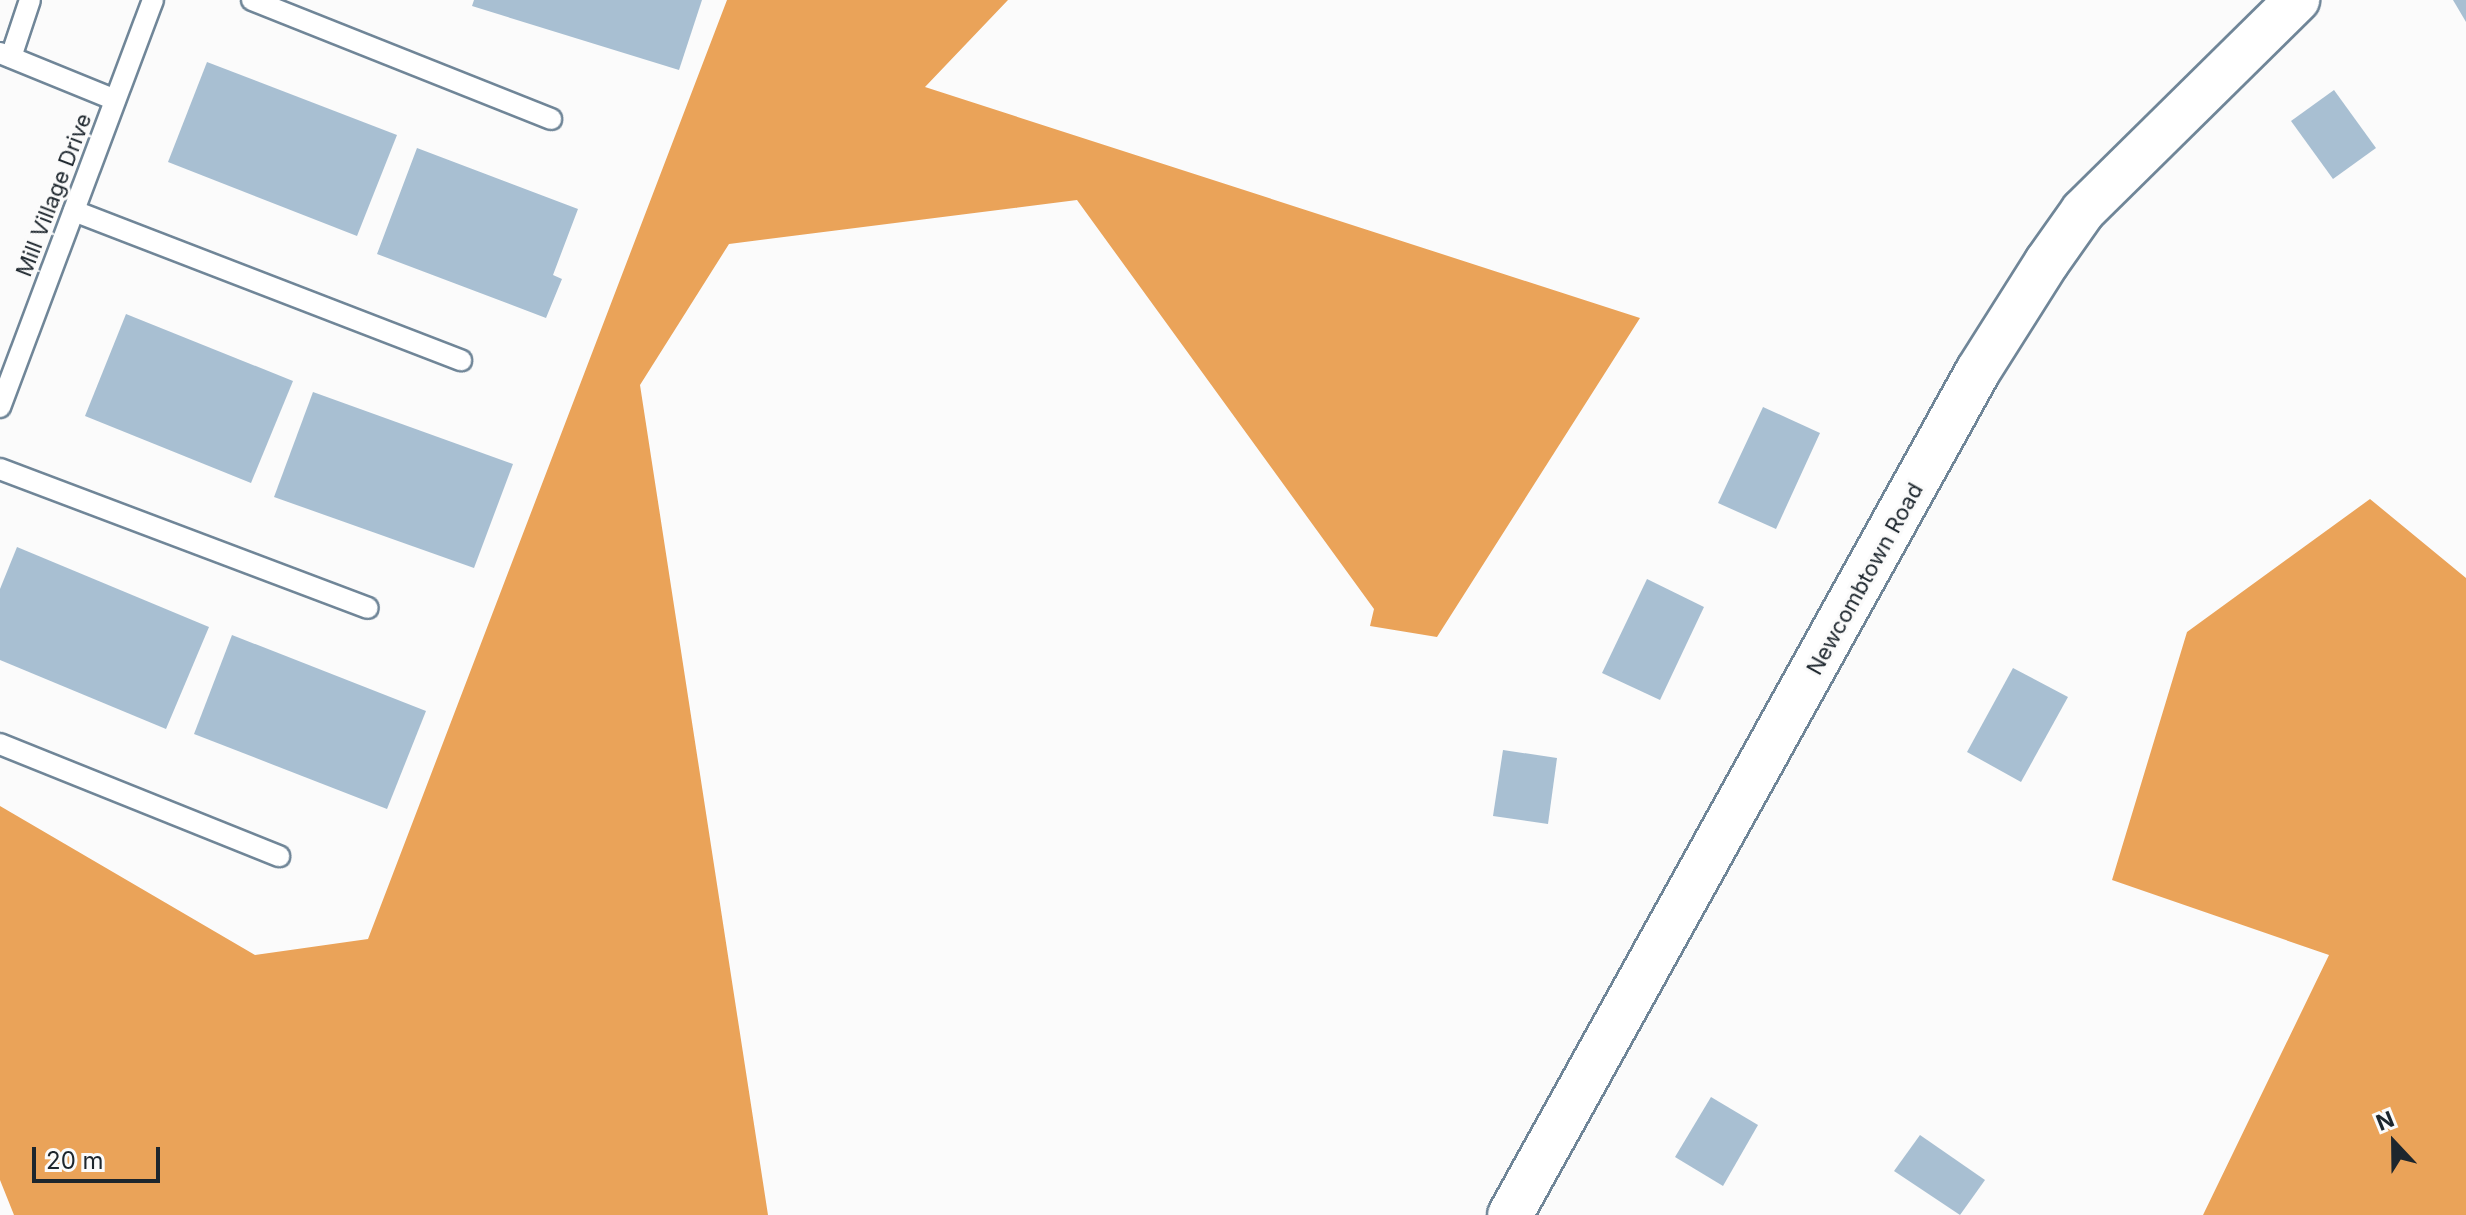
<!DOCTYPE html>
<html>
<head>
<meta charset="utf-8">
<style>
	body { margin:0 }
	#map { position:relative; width:2466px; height:1215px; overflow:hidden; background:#fbfbfb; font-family:Inter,sans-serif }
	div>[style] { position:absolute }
	.forest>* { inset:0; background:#eaa359 }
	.building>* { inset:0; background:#a8bfd2 }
	.roads { filter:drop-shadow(2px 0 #708698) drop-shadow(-2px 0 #708698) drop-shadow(0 2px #708698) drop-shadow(0 -2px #708698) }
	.lane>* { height:20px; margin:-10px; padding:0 10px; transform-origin:10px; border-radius:10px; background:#fff }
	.secondary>* { height:44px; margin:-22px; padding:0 22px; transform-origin:22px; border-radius:22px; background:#fff }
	span { translate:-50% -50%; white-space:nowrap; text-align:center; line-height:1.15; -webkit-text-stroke:6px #fbfbfb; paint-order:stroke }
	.street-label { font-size:22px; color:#1d262d }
	.north { position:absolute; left:2354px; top:1103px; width:80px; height:80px; -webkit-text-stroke:6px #fbfbfb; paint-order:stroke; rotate:338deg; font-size:22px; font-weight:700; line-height:32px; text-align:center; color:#1d262d }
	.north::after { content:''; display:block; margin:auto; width:28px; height:36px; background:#1d262d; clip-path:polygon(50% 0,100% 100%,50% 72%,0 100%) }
	.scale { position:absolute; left:32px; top:1147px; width:128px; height:36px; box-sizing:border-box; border:4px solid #1d262d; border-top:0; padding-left:10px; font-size:24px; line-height:28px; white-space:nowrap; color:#1d262d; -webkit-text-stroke:6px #fbfbfb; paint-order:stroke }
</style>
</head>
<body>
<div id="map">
	<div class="forest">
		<div style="clip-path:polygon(727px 0,1008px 0,925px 87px,1640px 318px,1437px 637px,1370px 626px,1374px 609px,1077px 200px,729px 244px,640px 385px,768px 1215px,14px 1215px,0 1180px,0 806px,255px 955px,368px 939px)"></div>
		<div style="clip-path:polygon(2370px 499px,2466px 578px,2466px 1215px,2203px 1215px,2329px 955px,2112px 880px,2187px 632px)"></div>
	</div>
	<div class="building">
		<div style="clip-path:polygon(474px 0,702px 0,679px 70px,472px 6px)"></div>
		<div style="clip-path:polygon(2453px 0,2466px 0,2466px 22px)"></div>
		<div style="clip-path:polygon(207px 62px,397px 135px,357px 236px,168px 162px)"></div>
		<div style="clip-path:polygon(2334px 90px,2376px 148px,2333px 179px,2291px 121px)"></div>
		<div style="clip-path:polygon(417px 148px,578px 209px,553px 275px,562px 279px,546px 318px,377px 254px)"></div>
		<div style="clip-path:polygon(126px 314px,293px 381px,251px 483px,85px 416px)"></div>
		<div style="clip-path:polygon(313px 392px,513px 464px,474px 568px,274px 497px)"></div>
		<div style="clip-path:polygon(1763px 407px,1820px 433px,1776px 529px,1718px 503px)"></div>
		<div style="clip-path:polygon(17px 547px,209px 627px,166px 729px,0 660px,0 589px)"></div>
		<div style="clip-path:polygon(1647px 579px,1704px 607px,1660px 700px,1602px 673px)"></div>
		<div style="clip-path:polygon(232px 635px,426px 711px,387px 809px,194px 734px)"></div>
		<div style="clip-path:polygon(2013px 668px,2068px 697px,2021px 782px,1967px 752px)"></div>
		<div style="clip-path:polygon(1503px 750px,1557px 758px,1548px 824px,1493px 816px)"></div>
		<div style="clip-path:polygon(1711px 1097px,1758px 1125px,1723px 1186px,1675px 1157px)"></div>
		<div style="clip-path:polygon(1920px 1135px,1985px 1180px,1960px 1215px,1894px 1171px)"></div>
	</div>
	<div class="roads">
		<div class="lane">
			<div style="left:252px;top:0;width:322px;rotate:21.7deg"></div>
			<div style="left:0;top:53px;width:124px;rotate:22.2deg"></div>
			<div style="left:11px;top:57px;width:60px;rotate:-71.6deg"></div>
			<div style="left:74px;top:211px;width:415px;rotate:21.1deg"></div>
			<div style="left:0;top:407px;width:435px;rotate:-69.4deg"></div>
			<div style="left:0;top:469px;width:393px;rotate:20.7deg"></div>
			<div style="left:0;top:744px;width:301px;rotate:21.9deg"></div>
		</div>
		<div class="secondary">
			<div style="left:1510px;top:1215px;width:965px;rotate:-60.99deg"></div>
			<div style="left:1978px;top:371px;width:129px;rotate:-57.7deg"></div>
			<div style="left:2047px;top:262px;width:62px;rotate:-54.8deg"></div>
			<div style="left:2083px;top:211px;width:301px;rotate:-44.6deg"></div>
		</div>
	</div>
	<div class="street-label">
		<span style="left:54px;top:195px;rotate:-69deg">Mill Village Drive</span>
		<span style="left:1865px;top:579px;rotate:-61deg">Newcombtown Road</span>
	</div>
	<div class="north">N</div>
	<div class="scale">20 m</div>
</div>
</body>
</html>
